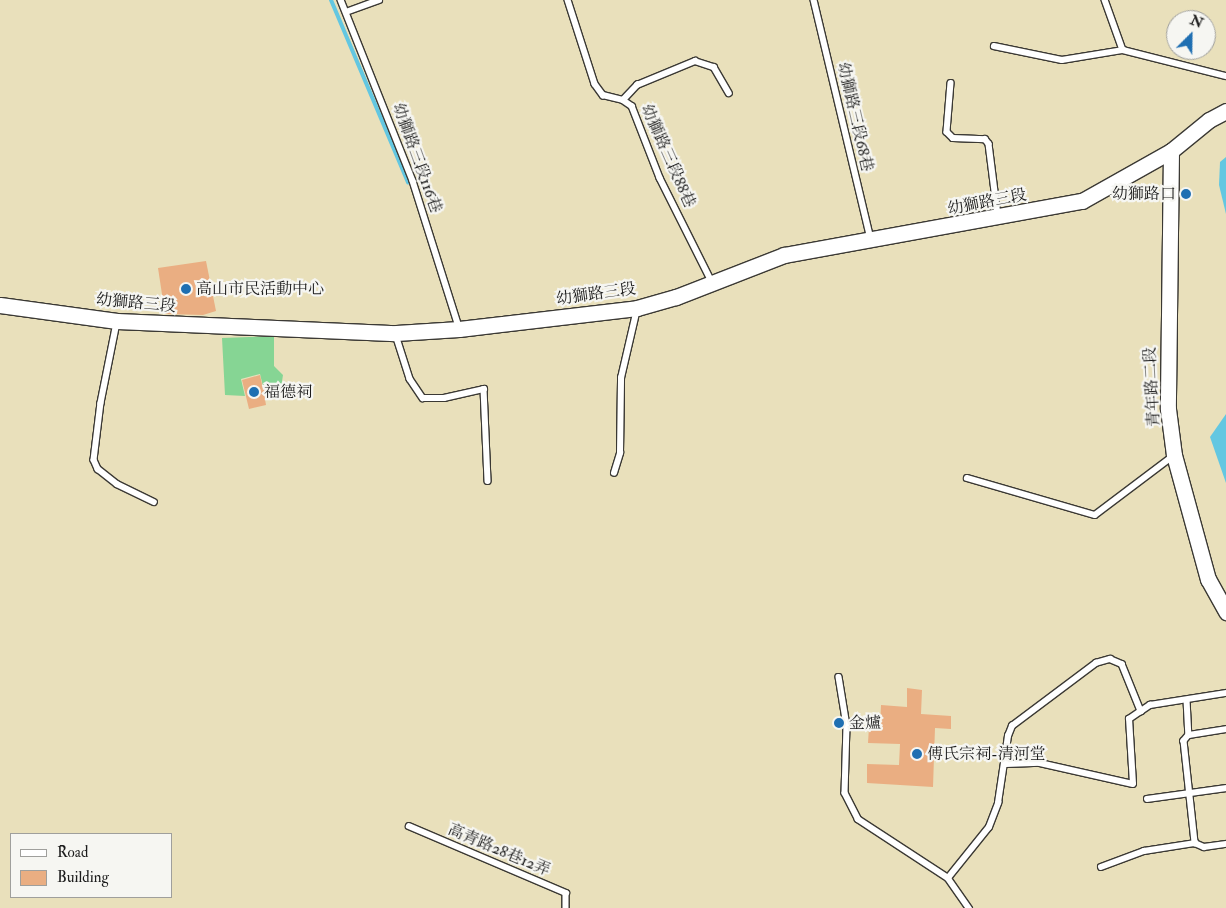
<!DOCTYPE html>
<html>
<head>
<meta charset="utf-8">
<style>
	body { margin:0 }
	#map { position:relative; width:1226px; height:908px; overflow:hidden; background:#e9e0bb; font-family:"IM FELL Double Pica","Noto Serif TC",serif }
	div>[style] { position:absolute }
	.green>* { inset:0; background:#86d594 }
	.water>* { inset:0; background:#63c7e1 }
	.stream>* { height:4px; margin:-2px; padding:0 2px; transform-origin:2px; border-radius:2px; background:#63c7e1 }
	.building>* { inset:0; background:#eaae82 }
	.roads { filter:drop-shadow(1px 0 #3b3934) drop-shadow(-1px 0 #3b3934) drop-shadow(0 1px #3b3934) drop-shadow(0 -1px #3b3934) }
	.service>* { height:5.5px; margin:-2.75px; padding:0 2.75px; transform-origin:2.75px; border-radius:2.75px; background:#fff }
	.tertiary>* { height:15px; margin:-7.5px; padding:0 7.5px; transform-origin:7.5px; border-radius:7.5px; background:#fff }
	.dots>* { width:14px; height:14px; translate:-50% -50%; box-sizing:border-box; border:2px solid #f6f6f2; border-radius:50% }
	span { translate:-50% -50%; white-space:nowrap; text-align:center; line-height:1.15; -webkit-text-stroke:4.5px #f6f6f2; paint-order:stroke }
	.street-label { font-size:16px; color:#1c1c1c }
	.poi-label { font-size:16px; color:#1c1c1c }
	.right { translate:-100% -50%; text-align:right }
	.left { translate:0 -50%; text-align:left }
	.legend { position:absolute; left:10px; top:833px; width:162px; height:65px; box-sizing:border-box; background:#f6f6f2; border:1px solid #9f9f9c; margin:0; padding:6px 9px; list-style:none; font-size:15px; color:#1c1c1c }
	.legend li { display:flex; align-items:center; gap:10px; height:25px }
	.legend b { width:25px; border:1px solid #9f9f9c }
	.north { position:absolute; left:1166px; top:10px; width:50px; height:50px; box-sizing:border-box; background:#f6f6f2; border:1px solid #9f9f9c; border-radius:50%; rotate:23deg; font-size:14px; font-weight:700; line-height:20px; text-align:center; color:#1c1c1c }
	.north::after { content:''; display:block; margin:auto; width:18px; height:22px; background:#1f6fb2; clip-path:polygon(50% 0,100% 100%,50% 72%,0 100%) }
</style>
</head>
<body>
<div id="map">
	<div class="green">
		<div style="clip-path:polygon(274px 336px,274px 366px,283px 375px,281px 388px,263px 386px,260px 374px,241px 379px,245px 396px,225px 395px,222px 338px)"></div>
	</div>
	<div class="water">
		<div style="clip-path:polygon(1226px 157px,1226px 214px,1219px 185px,1220px 162px)"></div>
		<div style="clip-path:polygon(1226px 414px,1226px 483px,1210px 437px)"></div>
	</div>
	<div class="stream">
		<div style="left:331px;top:0;width:198px;rotate:67.1deg"></div>
	</div>
	<div class="building">
		<div style="clip-path:polygon(206px 261px,216px 311px,203px 315px,165px 314px,158px 268px)"></div>
		<div style="clip-path:polygon(260px 375px,263px 389px,271px 387px,275px 396px,265px 399px,266px 405px,249px 409px,242px 380px)"></div>
		<div style="clip-path:polygon(907px 688px,922px 690px,921px 714px,951px 716px,951px 729px,935px 728px,933px 787px,867px 783px,867px 764px,899px 765px,900px 744px,868px 743px,869px 727px,880px 727px,881px 705px,907px 707px)"></div>
	</div>
	<div class="roads">
		<div class="service">
			<div style="left:341px;top:0;width:195px;rotate:68.3deg"></div>
			<div style="left:413px;top:181px;width:153px;rotate:72.5deg"></div>
			<div style="left:568px;top:0;width:88px;rotate:72.2deg"></div>
			<div style="left:595px;top:84px;width:14px;rotate:54deg"></div>
			<div style="left:603px;top:95px;width:21px;rotate:14deg"></div>
			<div style="left:623px;top:100px;width:11px;rotate:34deg"></div>
			<div style="left:632px;top:106px;width:77px;rotate:68.7deg"></div>
			<div style="left:660px;top:178px;width:116px;rotate:63.4deg"></div>
			<div style="left:814px;top:0;width:246px;rotate:76.6deg"></div>
			<div style="left:1105px;top:0;width:53px;rotate:70.2deg"></div>
			<div style="left:1123px;top:50px;width:106px;rotate:14.2deg"></div>
			<div style="left:346px;top:12px;width:35px;rotate:-20deg"></div>
			<div style="left:994px;top:46px;width:69px;rotate:11.6deg"></div>
			<div style="left:1062px;top:60px;width:62px;rotate:-9.3deg"></div>
			<div style="left:951px;top:83px;width:49px;rotate:94.7deg"></div>
			<div style="left:947px;top:132px;width:8px;rotate:45deg"></div>
			<div style="left:953px;top:138px;width:32px;rotate:2deg"></div>
			<div style="left:985px;top:139px;width:6px;rotate:51deg"></div>
			<div style="left:989px;top:144px;width:72px;rotate:82.8deg"></div>
			<div style="left:623px;top:100px;width:21px;rotate:-47deg"></div>
			<div style="left:637px;top:85px;width:63px;rotate:-22.5deg"></div>
			<div style="left:695px;top:61px;width:20px;rotate:18deg"></div>
			<div style="left:714px;top:67px;width:30px;rotate:60deg"></div>
			<div style="left:117px;top:323px;width:82px;rotate:101.3deg"></div>
			<div style="left:101px;top:403px;width:57px;rotate:97deg"></div>
			<div style="left:94px;top:460px;width:10px;rotate:66deg"></div>
			<div style="left:98px;top:469px;width:24px;rotate:38deg"></div>
			<div style="left:117px;top:484px;width:41px;rotate:25.9deg"></div>
			<div style="left:396px;top:335px;width:46px;rotate:72.3deg"></div>
			<div style="left:410px;top:379px;width:23px;rotate:56deg"></div>
			<div style="left:423px;top:398px;width:21px"></div>
			<div style="left:444px;top:398px;width:41px;rotate:-12.7deg"></div>
			<div style="left:484px;top:389px;width:92px;rotate:87.5deg"></div>
			<div style="left:614px;top:473px;width:21px;rotate:-73deg"></div>
			<div style="left:620px;top:453px;width:75px;rotate:-89.2deg"></div>
			<div style="left:621px;top:378px;width:71px;rotate:-76.9deg"></div>
			<div style="left:967px;top:478px;width:133px;rotate:16.1deg"></div>
			<div style="left:1095px;top:515px;width:98px;rotate:-37.1deg"></div>
			<div style="left:839px;top:677px;width:50px;rotate:80.7deg"></div>
			<div style="left:847px;top:726px;width:67px;rotate:91.7deg"></div>
			<div style="left:845px;top:793px;width:29px;rotate:63deg"></div>
			<div style="left:858px;top:819px;width:108px;rotate:33.2deg"></div>
			<div style="left:948px;top:878px;width:37px;rotate:55deg"></div>
			<div style="left:1187px;top:700px;width:35px;rotate:87deg"></div>
			<div style="left:1189px;top:735px;width:8px;rotate:130deg"></div>
			<div style="left:1184px;top:741px;width:103px;rotate:83.8deg"></div>
			<div style="left:1189px;top:735px;width:37px;rotate:-9deg"></div>
			<div style="left:1006px;top:764px;width:34px;rotate:-2deg"></div>
			<div style="left:1040px;top:763px;width:95px;rotate:12.7deg"></div>
			<div style="left:1133px;top:784px;width:65px;rotate:-93.5deg"></div>
			<div style="left:1129px;top:719px;width:14px;rotate:-34deg"></div>
			<div style="left:1147px;top:799px;width:80px;rotate:-7.9deg"></div>
			<div style="left:409px;top:826px;width:171px;rotate:23.1deg"></div>
			<div style="left:566px;top:893px;width:15px;rotate:90deg"></div>
			<div style="left:1101px;top:867px;width:46px;rotate:-20.4deg"></div>
			<div style="left:1144px;top:851px;width:52px;rotate:-8.9deg"></div>
			<div style="left:1195px;top:843px;width:10px;rotate:24deg"></div>
			<div style="left:1204px;top:847px;width:22px;rotate:-8deg"></div>
			<div style="left:948px;top:878px;width:65px;rotate:-51.2deg"></div>
			<div style="left:989px;top:827px;width:26px;rotate:-69deg"></div>
			<div style="left:998px;top:803px;width:68px;rotate:-81.5deg"></div>
			<div style="left:1008px;top:736px;width:11px;rotate:-68deg"></div>
			<div style="left:1012px;top:726px;width:105px;rotate:-36.9deg"></div>
			<div style="left:1096px;top:663px;width:15px;rotate:-16deg"></div>
			<div style="left:1110px;top:659px;width:13px;rotate:23deg"></div>
			<div style="left:1122px;top:664px;width:51px;rotate:68deg"></div>
			<div style="left:1141px;top:711px;width:11px;rotate:-34deg"></div>
			<div style="left:1150px;top:705px;width:77px;rotate:-9deg"></div>
		</div>
		<div class="tertiary">
			<div style="left:1171px;top:151px;width:258px;rotate:90.7deg"></div>
			<div style="left:1168px;top:409px;width:46px;rotate:82.6deg"></div>
			<div style="left:1174px;top:455px;width:129px;rotate:74.7deg"></div>
			<div style="left:1208px;top:579px;width:38px;rotate:61deg"></div>
			<div style="left:0;top:305px;width:118px;rotate:7.8deg"></div>
			<div style="left:117px;top:321px;width:279px;rotate:2.5deg"></div>
			<div style="left:396px;top:333px;width:63px;rotate:-3.6deg"></div>
			<div style="left:459px;top:329px;width:179px;rotate:-6.7deg"></div>
			<div style="left:637px;top:308px;width:41px;rotate:-15.8deg"></div>
			<div style="left:676px;top:297px;width:116px;rotate:-21.3deg"></div>
			<div style="left:784px;top:255px;width:303px;rotate:-10.3deg"></div>
			<div style="left:1082px;top:201px;width:102px;rotate:-29.3deg"></div>
			<div style="left:1171px;top:151px;width:49px;rotate:-39.2deg"></div>
			<div style="left:1209px;top:120px;width:19px;rotate:-28deg"></div>
		</div>
	</div>
	<div class="dots">
		<div style="left:1186px;top:194px;background:#1f6fb2"></div>
		<div style="left:186px;top:289px;background:#1f6fb2"></div>
		<div style="left:254px;top:392px;background:#1f6fb2"></div>
		<div style="left:839px;top:723px;background:#1f6fb2"></div>
		<div style="left:917px;top:754px;background:#1f6fb2"></div>
	</div>
	<div class="street-label">
		<span style="left:855px;top:117px;rotate:77deg">幼獅路三段68巷</span>
		<span style="left:668px;top:156px;rotate:66deg">幼獅路三段88巷</span>
		<span style="left:417px;top:158px;rotate:70deg">幼獅路三段116巷</span>
		<span style="left:987px;top:202px;rotate:-11deg">幼獅路三段</span>
		<span style="left:596px;top:294px;rotate:-8deg">幼獅路三段</span>
		<span style="left:136px;top:303px;rotate:5deg">幼獅路三段</span>
		<span style="left:1152px;top:387px;rotate:-93deg">青年路二段</span>
		<span style="left:499px;top:850px;rotate:23deg">高青路28巷12弄</span>
	</div>
	<div class="poi-label">
		<span class="right" style="left:1176px;top:194px">幼獅路口</span>
		<span class="left" style="left:196px;top:289px">高山市民活動中心</span>
		<span class="left" style="left:264px;top:392px">福德祠</span>
		<span class="left" style="left:849px;top:723px">金爐</span>
		<span class="left" style="left:927px;top:754px">傅氏宗祠-清河堂</span>
	</div>
	<ul class="legend">
	<li><b style="height:6px;background:#fff"></b>Road</li>
	<li><b style="height:14px;background:#eaae82"></b>Building</li>
	</ul>
	<div class="north">N</div>
</div>
</body>
</html>
